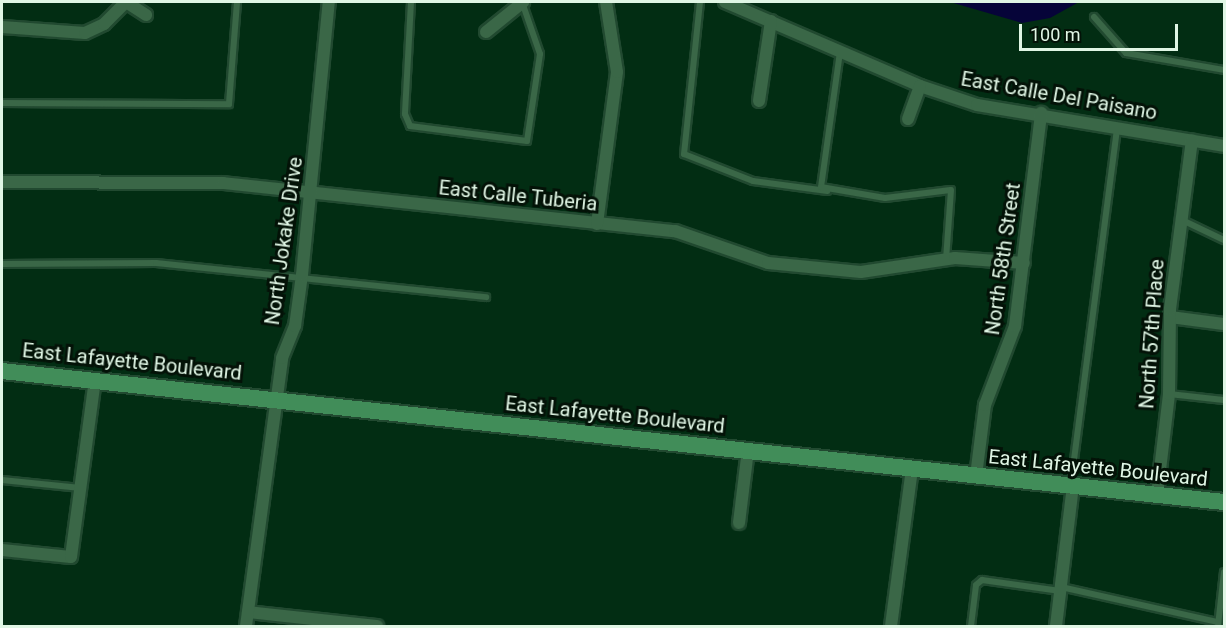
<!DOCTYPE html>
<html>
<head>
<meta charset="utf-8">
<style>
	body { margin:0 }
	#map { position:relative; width:1226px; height:628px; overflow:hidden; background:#022d13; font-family:Roboto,sans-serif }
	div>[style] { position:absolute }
	.water>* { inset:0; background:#060439 }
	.roads { filter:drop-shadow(2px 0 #214930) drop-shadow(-2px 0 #214930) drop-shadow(0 2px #214930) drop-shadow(0 -2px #214930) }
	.lane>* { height:6px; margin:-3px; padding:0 3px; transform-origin:3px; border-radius:3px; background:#3a6747 }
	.street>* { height:12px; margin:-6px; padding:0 6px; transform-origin:6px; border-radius:6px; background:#3a6747 }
	.secondary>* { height:16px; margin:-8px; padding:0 8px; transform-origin:8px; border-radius:8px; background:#418d59 }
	span { translate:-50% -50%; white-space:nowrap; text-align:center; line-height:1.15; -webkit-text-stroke:6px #031207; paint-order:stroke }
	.street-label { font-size:20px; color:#e0f6e5 }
	.frame { position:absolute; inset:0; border:3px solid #e0f6e5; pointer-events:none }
	.scale { position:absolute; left:1019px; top:24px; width:159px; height:27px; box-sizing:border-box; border:3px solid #e0f6e5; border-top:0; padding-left:8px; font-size:18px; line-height:21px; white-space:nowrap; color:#e0f6e5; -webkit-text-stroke:4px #031207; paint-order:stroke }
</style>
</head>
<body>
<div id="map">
	<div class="water">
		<div style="clip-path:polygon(950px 2px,1079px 2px,1050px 18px,1022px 23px)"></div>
	</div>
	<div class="roads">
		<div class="lane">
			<div style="left:411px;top:2px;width:112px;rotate:93.1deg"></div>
			<div style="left:405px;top:114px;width:13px;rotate:67deg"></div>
			<div style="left:410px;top:126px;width:118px;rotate:7.3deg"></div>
			<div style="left:527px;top:141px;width:88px;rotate:-81.5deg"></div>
			<div style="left:540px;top:54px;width:55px;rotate:-109.1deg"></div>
			<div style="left:700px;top:2px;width:153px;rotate:96deg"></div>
			<div style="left:684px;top:154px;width:74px;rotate:21.4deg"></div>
			<div style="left:753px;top:181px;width:75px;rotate:7.7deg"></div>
			<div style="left:1094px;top:17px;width:48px;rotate:48.4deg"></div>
			<div style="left:1126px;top:53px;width:99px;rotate:9.8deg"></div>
			<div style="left:840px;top:52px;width:136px;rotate:98deg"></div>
			<div style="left:821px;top:187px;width:65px;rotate:9.8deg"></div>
			<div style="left:885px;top:198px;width:66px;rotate:-6.9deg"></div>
			<div style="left:951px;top:190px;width:69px;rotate:94.1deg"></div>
			<div style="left:2px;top:103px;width:227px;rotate:0.3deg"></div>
			<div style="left:229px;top:104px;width:102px;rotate:-85.5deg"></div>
			<div style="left:1182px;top:220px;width:47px;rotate:25.5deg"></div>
			<div style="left:2px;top:264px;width:154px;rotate:-0.4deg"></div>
			<div style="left:156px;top:263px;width:332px;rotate:5.9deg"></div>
			<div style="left:1169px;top:394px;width:55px;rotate:6.2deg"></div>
			<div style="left:2px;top:480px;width:79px;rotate:5.8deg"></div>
			<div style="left:1071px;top:483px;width:359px;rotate:-82.6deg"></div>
			<div style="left:1061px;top:587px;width:161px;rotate:12.6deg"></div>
			<div style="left:971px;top:626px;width:41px;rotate:-83deg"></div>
			<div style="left:976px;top:585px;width:8px;rotate:-40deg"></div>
			<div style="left:982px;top:580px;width:79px;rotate:8deg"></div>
			<div style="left:1218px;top:626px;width:54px;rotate:-83.7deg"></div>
		</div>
		<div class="street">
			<div style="left:126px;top:2px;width:24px;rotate:33deg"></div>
			<div style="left:725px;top:2px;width:212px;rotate:23.3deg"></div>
			<div style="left:920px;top:86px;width:60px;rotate:18.4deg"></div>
			<div style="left:977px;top:105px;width:250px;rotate:9.4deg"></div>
			<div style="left:2px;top:27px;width:83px;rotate:4.1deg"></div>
			<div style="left:85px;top:33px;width:21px;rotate:-25deg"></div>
			<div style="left:104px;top:24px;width:31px;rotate:-45deg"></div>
			<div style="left:486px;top:32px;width:48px;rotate:-39deg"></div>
			<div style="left:759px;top:101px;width:81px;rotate:-81.5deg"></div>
			<div style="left:908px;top:119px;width:35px;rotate:-70deg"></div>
			<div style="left:2px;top:182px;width:221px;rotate:0.3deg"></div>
			<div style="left:223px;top:183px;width:455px;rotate:6.1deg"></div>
			<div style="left:675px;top:231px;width:98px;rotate:19deg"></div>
			<div style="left:768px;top:263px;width:93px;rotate:5.5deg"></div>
			<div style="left:861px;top:272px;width:95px;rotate:-8.5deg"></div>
			<div style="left:955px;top:258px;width:69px;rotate:4.1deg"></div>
			<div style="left:597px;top:224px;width:153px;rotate:-82.5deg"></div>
			<div style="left:617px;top:72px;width:71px;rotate:-98.9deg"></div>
			<div style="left:1170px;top:317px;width:54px;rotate:7.4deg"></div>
			<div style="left:976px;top:476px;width:72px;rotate:-82.8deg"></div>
			<div style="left:985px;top:405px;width:85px;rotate:-69.2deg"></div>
			<div style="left:1015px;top:326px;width:215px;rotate:-83deg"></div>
			<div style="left:1157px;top:495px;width:102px;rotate:-83.2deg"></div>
			<div style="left:1169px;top:394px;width:85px;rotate:-89.3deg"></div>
			<div style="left:1170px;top:309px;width:170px;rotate:-82.6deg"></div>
			<div style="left:739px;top:523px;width:74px;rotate:-83deg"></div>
			<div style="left:2px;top:550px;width:69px;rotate:5.8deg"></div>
			<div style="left:71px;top:557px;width:179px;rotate:-82.3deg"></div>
			<div style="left:248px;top:612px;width:130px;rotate:6.2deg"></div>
			<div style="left:246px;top:626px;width:270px;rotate:-82.3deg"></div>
			<div style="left:282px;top:358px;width:35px;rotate:-68deg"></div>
			<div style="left:295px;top:326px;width:51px;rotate:-82.2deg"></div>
			<div style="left:302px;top:275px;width:274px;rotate:-84.4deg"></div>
			<div style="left:891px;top:626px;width:158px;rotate:-82.4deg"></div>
			<div style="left:1056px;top:626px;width:141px;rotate:-83.1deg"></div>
		</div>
		<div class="secondary">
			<div style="left:2px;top:371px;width:1229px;rotate:6.12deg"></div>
		</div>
	</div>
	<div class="street-label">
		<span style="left:1059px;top:96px;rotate:10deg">East Calle Del Paisano</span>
		<span style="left:518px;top:196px;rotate:6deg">East Calle Tuberia</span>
		<span style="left:284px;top:241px;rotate:-82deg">North Jokake Drive</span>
		<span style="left:1003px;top:259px;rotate:-82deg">North 58th Street</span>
		<span style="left:1152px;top:334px;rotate:-86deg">North 57th Place</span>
		<span style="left:132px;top:362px;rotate:6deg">East Lafayette Boulevard</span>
		<span style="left:615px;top:415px;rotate:6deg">East Lafayette Boulevard</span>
		<span style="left:1098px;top:468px;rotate:6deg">East Lafayette Boulevard</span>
	</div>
	<div class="frame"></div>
	<div class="scale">100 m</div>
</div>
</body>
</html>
